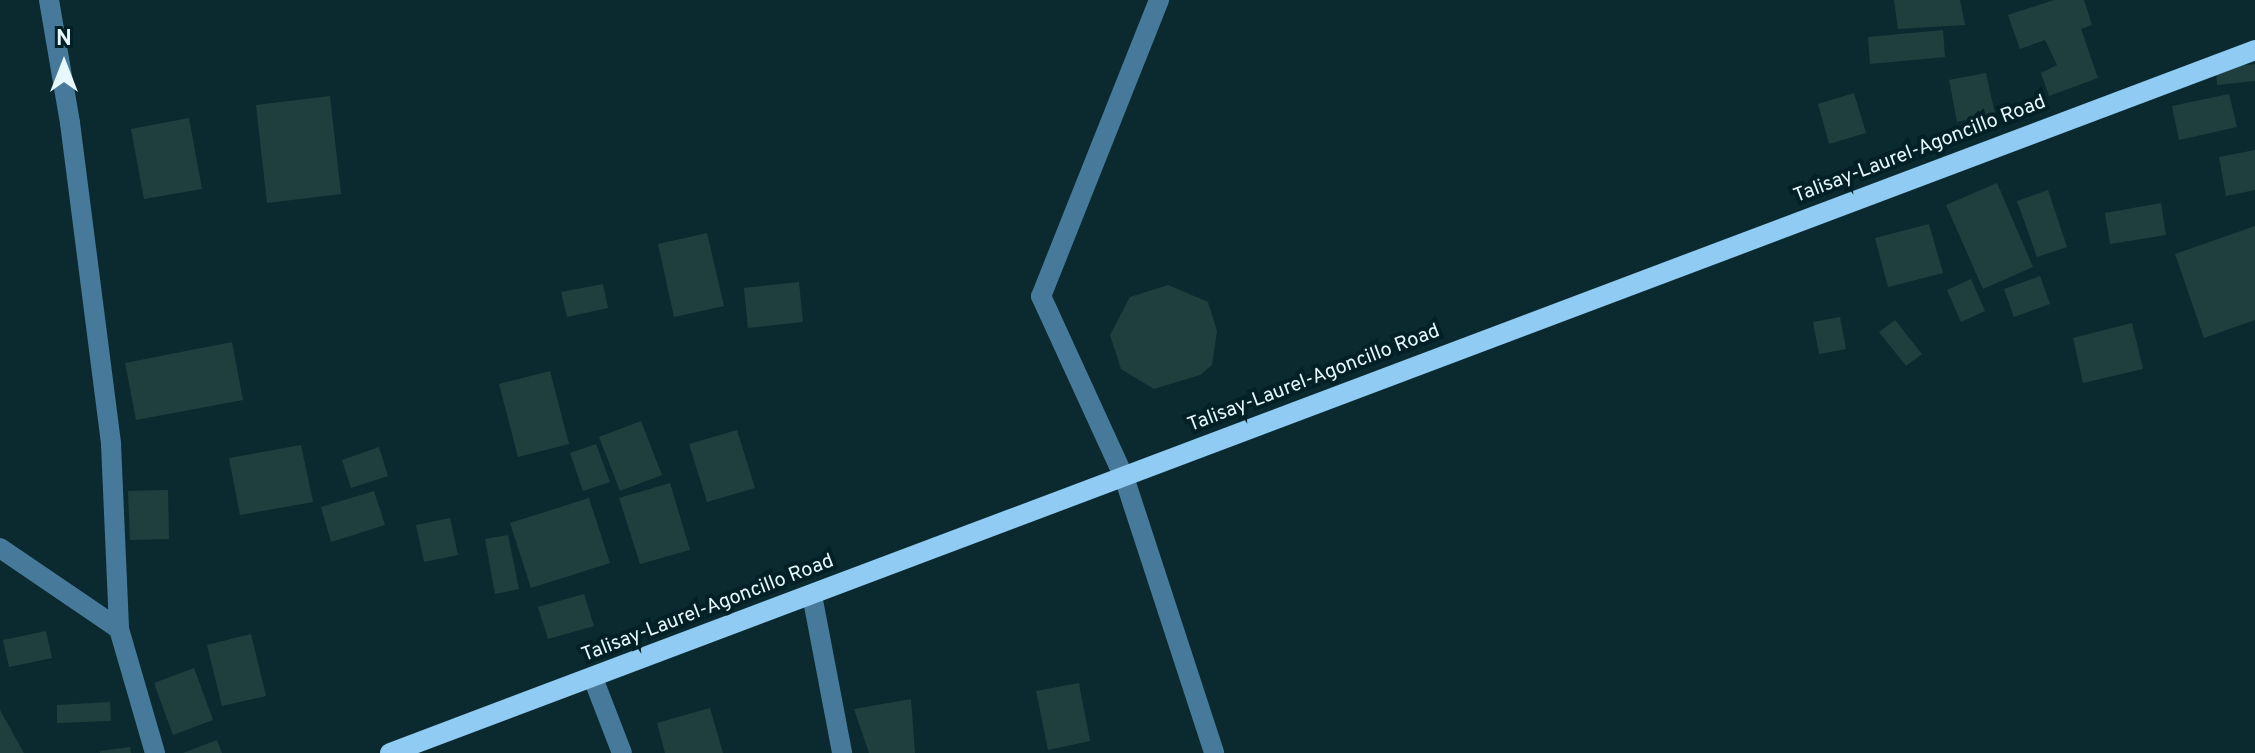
<!DOCTYPE html>
<html>
<head>
<meta charset="utf-8">
<style>
	body { margin:0 }
	#map { position:relative; width:2255px; height:753px; overflow:hidden; background:#0b2a30; font-family:Overpass,sans-serif }
	div>[style] { position:absolute }
	.building>* { inset:0; background:#1f3f3e }
	.minor>* { height:20px; margin:-10px; padding:0 10px; transform-origin:10px; border-radius:10px; background:#477a9a }
	.major>* { height:20px; margin:-10px; padding:0 10px; transform-origin:10px; border-radius:10px; background:#8fcbf3 }
	span { translate:-50% -50%; white-space:nowrap; text-align:center; line-height:1.15; -webkit-text-stroke:8px #022026; paint-order:stroke }
	.street-label { font-size:20px; color:#e7f8fc }
	.north { position:absolute; left:24px; top:24px; width:80px; height:80px; -webkit-text-stroke:6px #022026; paint-order:stroke; rotate:0deg; font-size:22px; font-weight:700; line-height:32px; text-align:center; color:#e7f8fc }
	.north::after { content:''; display:block; margin:auto; width:28px; height:36px; background:#e7f8fc; clip-path:polygon(50% 0,100% 100%,50% 72%,0 100%) }
</style>
</head>
<body>
<div id="map">
	<div class="building">
		<div style="clip-path:polygon(1894px 0,1960px 0,1965px 25px,1898px 29px)"></div>
		<div style="clip-path:polygon(2054px 0,2084px 0,2092px 25px,2081px 29px,2098px 78px,2049px 96px,2041px 73px,2057px 65px,2045px 40px,2020px 49px,2008px 15px)"></div>
		<div style="clip-path:polygon(1943px 30px,1945px 57px,1870px 64px,1868px 37px)"></div>
		<div style="clip-path:polygon(2255px 64px,2255px 81px,2217px 85px,2216px 68px)"></div>
		<div style="clip-path:polygon(1986px 73px,1995px 114px,1957px 122px,1949px 80px)"></div>
		<div style="clip-path:polygon(1854px 93px,1866px 133px,1829px 144px,1818px 104px)"></div>
		<div style="clip-path:polygon(2229px 94px,2237px 127px,2179px 140px,2172px 106px)"></div>
		<div style="clip-path:polygon(330px 96px,341px 194px,267px 203px,256px 105px)"></div>
		<div style="clip-path:polygon(189px 118px,202px 189px,144px 199px,131px 129px)"></div>
		<div style="clip-path:polygon(2255px 150px,2255px 190px,2226px 196px,2219px 157px)"></div>
		<div style="clip-path:polygon(1997px 183px,2033px 267px,1983px 289px,1946px 205px)"></div>
		<div style="clip-path:polygon(2048px 190px,2067px 247px,2037px 257px,2017px 201px)"></div>
		<div style="clip-path:polygon(2161px 203px,2166px 235px,2110px 244px,2105px 213px)"></div>
		<div style="clip-path:polygon(1929px 224px,1943px 273px,1888px 287px,1875px 238px)"></div>
		<div style="clip-path:polygon(2255px 226px,2255px 320px,2204px 338px,2175px 254px)"></div>
		<div style="clip-path:polygon(707px 233px,724px 306px,674px 317px,658px 244px)"></div>
		<div style="clip-path:polygon(2040px 276px,2050px 304px,2014px 317px,2004px 289px)"></div>
		<div style="clip-path:polygon(1971px 279px,1985px 311px,1961px 322px,1947px 290px)"></div>
		<div style="clip-path:polygon(799px 282px,803px 322px,748px 328px,744px 288px)"></div>
		<div style="clip-path:polygon(603px 284px,608px 308px,567px 317px,561px 292px)"></div>
		<div style="clip-path:polygon(1168px 285px,1208px 302px,1217px 331px,1212px 365px,1200px 375px,1154px 389px,1121px 369px,1110px 335px,1130px 297px)"></div>
		<div style="clip-path:polygon(1840px 317px,1846px 349px,1819px 354px,1813px 322px)"></div>
		<div style="clip-path:polygon(1895px 320px,1922px 354px,1906px 366px,1879px 332px)"></div>
		<div style="clip-path:polygon(2132px 323px,2143px 369px,2083px 383px,2073px 338px)"></div>
		<div style="clip-path:polygon(232px 342px,243px 400px,136px 420px,125px 363px)"></div>
		<div style="clip-path:polygon(550px 371px,569px 444px,518px 457px,499px 384px)"></div>
		<div style="clip-path:polygon(641px 421px,662px 475px,620px 491px,599px 437px)"></div>
		<div style="clip-path:polygon(737px 430px,755px 488px,707px 502px,689px 444px)"></div>
		<div style="clip-path:polygon(596px 444px,610px 482px,583px 491px,570px 453px)"></div>
		<div style="clip-path:polygon(301px 445px,313px 502px,240px 515px,229px 458px)"></div>
		<div style="clip-path:polygon(379px 447px,388px 476px,351px 488px,342px 460px)"></div>
		<div style="clip-path:polygon(670px 483px,690px 550px,640px 564px,619px 498px)"></div>
		<div style="clip-path:polygon(168px 490px,169px 539px,130px 540px,128px 491px)"></div>
		<div style="clip-path:polygon(374px 491px,385px 525px,331px 542px,321px 507px)"></div>
		<div style="clip-path:polygon(589px 498px,610px 563px,531px 588px,510px 523px)"></div>
		<div style="clip-path:polygon(450px 518px,458px 555px,424px 562px,416px 525px)"></div>
		<div style="clip-path:polygon(508px 535px,519px 589px,495px 594px,485px 539px)"></div>
		<div style="clip-path:polygon(584px 594px,594px 626px,548px 639px,538px 607px)"></div>
		<div style="clip-path:polygon(46px 631px,52px 658px,9px 667px,3px 640px)"></div>
		<div style="clip-path:polygon(251px 634px,266px 696px,222px 706px,207px 645px)"></div>
		<div style="clip-path:polygon(194px 668px,213px 720px,173px 735px,154px 683px)"></div>
		<div style="clip-path:polygon(1079px 683px,1090px 741px,1048px 750px,1036px 691px)"></div>
		<div style="clip-path:polygon(911px 699px,915px 753px,869px 753px,854px 709px)"></div>
		<div style="clip-path:polygon(110px 702px,111px 721px,57px 723px,57px 705px)"></div>
		<div style="clip-path:polygon(710px 708px,723px 753px,665px 753px,657px 723px)"></div>
		<div style="clip-path:polygon(0 710px,24px 753px,0 753px)"></div>
		<div style="clip-path:polygon(217px 740px,222px 753px,183px 753px)"></div>
		<div style="clip-path:polygon(130px 747px,131px 753px,100px 753px,100px 751px)"></div>
	</div>
	<div class="minor">
		<div style="left:49px;top:0;width:125px;rotate:80.3deg"></div>
		<div style="left:70px;top:123px;width:324px;rotate:82.7deg"></div>
		<div style="left:111px;top:444px;width:185px;rotate:87.5deg"></div>
		<div style="left:1159px;top:0;width:319px;rotate:111.7deg"></div>
		<div style="left:1041px;top:296px;width:199px;rotate:65.4deg"></div>
		<div style="left:1124px;top:477px;width:290px;rotate:71.9deg"></div>
		<div style="left:0;top:548px;width:144px;rotate:34.2deg"></div>
		<div style="left:119px;top:629px;width:129px;rotate:73.8deg"></div>
		<div style="left:812px;top:595px;width:161px;rotate:79.2deg"></div>
		<div style="left:593px;top:678px;width:80px;rotate:68.9deg"></div>
	</div>
	<div class="major">
		<div style="left:390px;top:753px;width:1993px;rotate:-20.65deg"></div>
	</div>
	<div class="street-label">
		<span style="left:1920px;top:150px;rotate:-21deg">Talisay-Laurel-Agoncillo Road</span>
		<span style="left:1314px;top:379px;rotate:-21deg">Talisay-Laurel-Agoncillo Road</span>
		<span style="left:708px;top:609px;rotate:-21deg">Talisay-Laurel-Agoncillo Road</span>
	</div>
	<div class="north">N</div>
</div>
</body>
</html>
